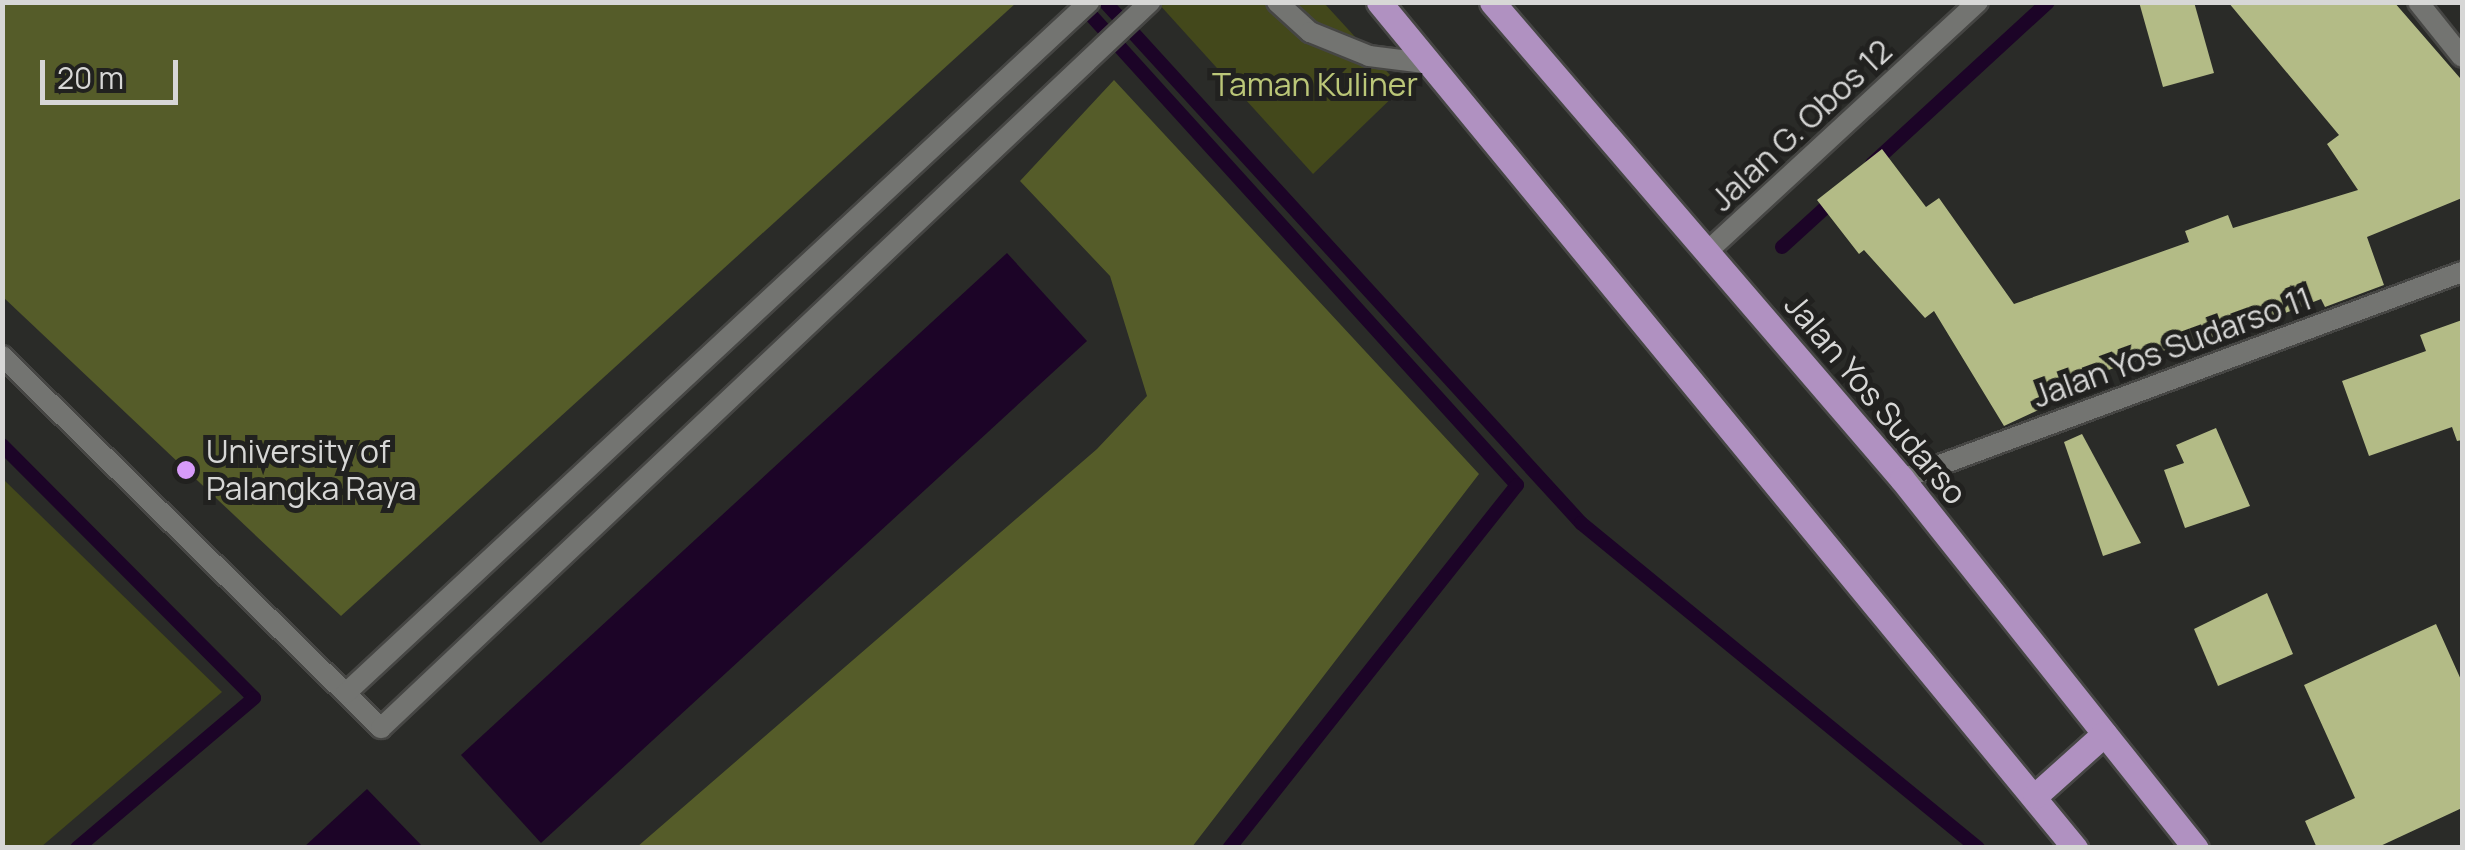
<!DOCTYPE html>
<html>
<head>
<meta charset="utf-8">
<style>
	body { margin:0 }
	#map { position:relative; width:2465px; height:850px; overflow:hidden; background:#2a2b28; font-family:Manrope,sans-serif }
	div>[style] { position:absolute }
	.green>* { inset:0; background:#43481b }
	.forest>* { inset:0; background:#555c29 }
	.water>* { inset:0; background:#1c0427 }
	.stream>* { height:14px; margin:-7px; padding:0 7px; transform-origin:7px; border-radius:7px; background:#1c0427 }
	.building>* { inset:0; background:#b3bb86 }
	.roads { filter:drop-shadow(2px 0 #464644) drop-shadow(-2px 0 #464644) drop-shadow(0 2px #464644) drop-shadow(0 -2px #464644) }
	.minor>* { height:20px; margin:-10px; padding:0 10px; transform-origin:10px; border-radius:10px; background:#737471 }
	.tertiary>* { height:20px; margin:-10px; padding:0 10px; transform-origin:10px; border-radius:10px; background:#737471 }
	.primary>* { height:25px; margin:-12.5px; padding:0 12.5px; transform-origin:12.5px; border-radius:12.5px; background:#b091c1 }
	.dots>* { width:28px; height:28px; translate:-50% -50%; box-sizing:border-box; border:5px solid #21211f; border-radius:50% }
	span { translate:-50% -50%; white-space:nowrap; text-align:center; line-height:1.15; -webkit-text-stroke:10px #21211f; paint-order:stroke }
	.park-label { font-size:32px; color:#bbc778 }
	.street-label { font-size:32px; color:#d7d7d6 }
	.poi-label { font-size:32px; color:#d7d7d6 }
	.left { translate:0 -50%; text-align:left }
	.frame { position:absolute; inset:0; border:5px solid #d7d7d6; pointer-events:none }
	.scale { position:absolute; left:40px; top:60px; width:138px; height:45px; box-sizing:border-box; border:5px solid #d7d7d6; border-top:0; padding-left:12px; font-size:30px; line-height:35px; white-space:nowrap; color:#d7d7d6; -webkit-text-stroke:8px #21211f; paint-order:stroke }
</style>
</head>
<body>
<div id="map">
	<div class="green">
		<div style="clip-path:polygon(1158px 3px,1324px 3px,1402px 88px,1313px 174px)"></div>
		<div style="clip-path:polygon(3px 479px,222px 692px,41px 847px,3px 847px)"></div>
	</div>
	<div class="forest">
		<div style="clip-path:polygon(2px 3px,3px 2px,1016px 3px,341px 616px,3px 297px)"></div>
		<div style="clip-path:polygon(1114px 80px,1479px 474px,1192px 847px,637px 847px,1097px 449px,1147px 396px,1110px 276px,1020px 181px)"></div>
	</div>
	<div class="water">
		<div style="clip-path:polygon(1007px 253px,1087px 341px,541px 843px,461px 755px)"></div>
		<div style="clip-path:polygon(367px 789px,423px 847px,304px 847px)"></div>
	</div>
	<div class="stream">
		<div style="left:1079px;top:2px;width:652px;rotate:47.8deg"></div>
		<div style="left:1517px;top:485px;width:463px;rotate:128.4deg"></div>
		<div style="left:1105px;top:2px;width:706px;rotate:47.58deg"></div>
		<div style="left:1581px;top:523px;width:513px;rotate:39.31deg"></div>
		<div style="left:1872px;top:164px;width:239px;rotate:-42.6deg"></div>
		<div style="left:1782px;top:247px;width:76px;rotate:-42.3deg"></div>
		<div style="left:2px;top:445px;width:357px;rotate:45.1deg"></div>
		<div style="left:254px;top:698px;width:232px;rotate:139.7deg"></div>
	</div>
	<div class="building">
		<div style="clip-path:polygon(2139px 2px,2194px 2px,2214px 73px,2163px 87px)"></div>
		<div style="clip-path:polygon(2228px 2px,2394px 2px,2460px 78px,2462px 198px,2367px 237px,2384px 285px,2325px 307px,2321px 299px,2173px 357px,2170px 350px,2056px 387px,2062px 399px,2004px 426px,1934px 311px,1925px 318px,1864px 250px,1859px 254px,1817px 200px,1882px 149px,1926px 207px,1939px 198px,2014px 304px,2189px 242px,2185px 231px,2228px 215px,2233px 228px,2358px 190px,2327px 144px,2339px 135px)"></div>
		<div style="clip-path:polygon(2462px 320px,2462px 440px,2457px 441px,2452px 427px,2369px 456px,2342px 381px,2426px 351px,2420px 335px)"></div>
		<div style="clip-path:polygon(2216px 428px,2250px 506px,2185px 528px,2164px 470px,2184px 463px,2176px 445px)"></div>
		<div style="clip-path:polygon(2082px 434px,2141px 543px,2103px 556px,2064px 442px)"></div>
		<div style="clip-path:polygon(2267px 593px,2293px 654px,2218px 686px,2194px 629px)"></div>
		<div style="clip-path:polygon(2436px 624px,2462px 682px,2462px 808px,2376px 848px,2317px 848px,2305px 821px,2355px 798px,2304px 685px)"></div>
	</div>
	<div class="roads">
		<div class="minor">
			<div style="left:1277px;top:2px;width:45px;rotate:42.3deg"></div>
			<div style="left:1310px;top:32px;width:64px;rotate:22.1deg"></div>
			<div style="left:1369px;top:56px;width:64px;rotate:7.2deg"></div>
			<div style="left:2418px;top:2px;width:70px;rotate:51.3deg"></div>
			<div style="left:2px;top:356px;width:531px;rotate:44.47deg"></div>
			<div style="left:381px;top:728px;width:1058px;rotate:-43.35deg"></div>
			<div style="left:1902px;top:479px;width:597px;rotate:-20.29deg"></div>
			<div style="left:346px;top:693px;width:1015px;rotate:-42.92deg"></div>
		</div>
		<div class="tertiary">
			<div style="left:1709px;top:250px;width:366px;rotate:-42.7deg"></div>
		</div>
		<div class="primary">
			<div style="left:1379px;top:2px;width:1096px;rotate:50.56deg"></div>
			<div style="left:1492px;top:2px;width:629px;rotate:49.32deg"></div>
			<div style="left:1902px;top:479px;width:472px;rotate:51.5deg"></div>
			<div style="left:2035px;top:796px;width:93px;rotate:-41.9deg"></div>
		</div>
	</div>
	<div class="dots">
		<div style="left:186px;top:470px;background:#d79bf9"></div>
	</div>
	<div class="park-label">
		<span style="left:1315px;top:84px">Taman Kuliner</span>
	</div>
	<div class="street-label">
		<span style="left:1801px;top:125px;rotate:-43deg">Jalan G. Obos 12</span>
		<span style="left:2172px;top:347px;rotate:-20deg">Jalan Yos Sudarso 11</span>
		<span style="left:1876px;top:399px;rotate:50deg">Jalan Yos Sudarso</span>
	</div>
	<div class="poi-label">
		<span class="left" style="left:206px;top:470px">University of<br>Palangka Raya</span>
	</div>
	<div class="frame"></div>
	<div class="scale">20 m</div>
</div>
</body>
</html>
